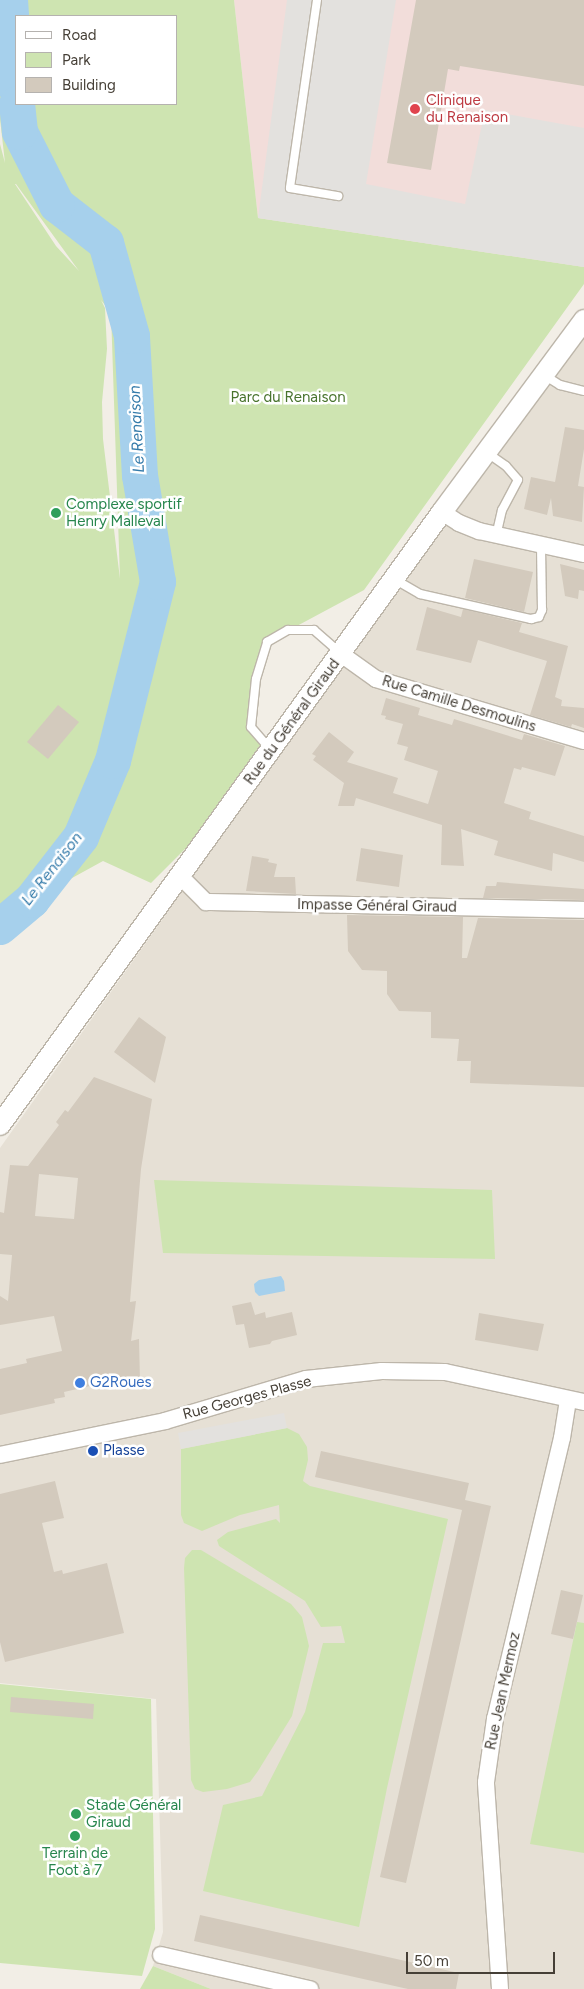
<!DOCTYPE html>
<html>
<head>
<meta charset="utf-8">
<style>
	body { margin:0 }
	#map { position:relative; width:584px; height:1989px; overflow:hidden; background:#f2eee6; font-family:Figtree,sans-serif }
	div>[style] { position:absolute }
	.residential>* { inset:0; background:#e6e0d5 }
	.medical>* { inset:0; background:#f2ddda }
	.green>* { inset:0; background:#cee4b1 }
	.parking>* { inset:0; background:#e3e1de }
	.water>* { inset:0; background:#a6d0ec }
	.river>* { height:36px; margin:-18px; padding:0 18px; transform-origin:18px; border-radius:18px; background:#a6d0ec }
	.building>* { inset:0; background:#d3cabd }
	.roads { filter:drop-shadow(1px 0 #bdb6aa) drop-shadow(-1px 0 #bdb6aa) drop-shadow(0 1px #bdb6aa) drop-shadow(0 -1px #bdb6aa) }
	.service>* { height:8px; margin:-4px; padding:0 4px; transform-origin:4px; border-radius:4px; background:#fff }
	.minor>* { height:16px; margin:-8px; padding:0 8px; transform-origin:8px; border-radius:8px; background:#fff }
	.tertiary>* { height:20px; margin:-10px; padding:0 10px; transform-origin:10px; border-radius:10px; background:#fff }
	.dots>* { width:14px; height:14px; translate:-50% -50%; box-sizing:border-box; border:2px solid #fff; border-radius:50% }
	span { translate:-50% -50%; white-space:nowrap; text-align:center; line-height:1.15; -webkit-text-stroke:5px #fff; paint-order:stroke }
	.health-label { font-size:15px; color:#be3a42 }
	.left { translate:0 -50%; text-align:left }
	.park-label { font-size:15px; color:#48732d }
	.leisure-label { font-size:15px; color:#27864d }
	.street-label { font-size:15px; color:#453f36 }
	.shop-label { font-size:15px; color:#366cbe }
	.transit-label { font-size:15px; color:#164399 }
	.water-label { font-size:16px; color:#357baa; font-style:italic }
	.legend { position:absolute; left:15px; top:15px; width:162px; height:90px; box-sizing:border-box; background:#fff; border:1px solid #b5b2af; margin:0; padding:6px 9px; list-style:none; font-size:15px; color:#453f36 }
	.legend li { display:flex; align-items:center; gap:10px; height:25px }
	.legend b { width:25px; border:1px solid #b5b2af }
	.scale { position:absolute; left:406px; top:1952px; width:149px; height:22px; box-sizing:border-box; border:2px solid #453f36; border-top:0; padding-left:6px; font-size:15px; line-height:18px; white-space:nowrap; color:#453f36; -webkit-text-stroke:4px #fff; paint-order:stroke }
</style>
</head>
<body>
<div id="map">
	<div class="residential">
		<div style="clip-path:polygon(584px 316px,584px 1989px,211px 1989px,153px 1966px,163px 1932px,156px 1699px,0 1683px,0 1148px,167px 913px,416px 538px)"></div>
	</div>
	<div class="medical">
		<div style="clip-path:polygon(234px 0,584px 0,584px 267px,258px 218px)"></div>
	</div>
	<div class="green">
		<div style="clip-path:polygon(evenodd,0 0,234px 0,258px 218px,584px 267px,584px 284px,364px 590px,267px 642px,248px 726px,271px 750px,188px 846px,151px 883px,103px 861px,32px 900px,0 920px,0 144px,5px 163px,0 119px,0 0,16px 16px,176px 16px,176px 104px,16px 104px,16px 16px,0 0,15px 184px,16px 184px,79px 271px,56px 246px,15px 184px,0 0,101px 300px,111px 313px,120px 579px,103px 439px,102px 402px,107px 349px,105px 308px,101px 300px)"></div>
		<div style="clip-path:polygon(154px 1180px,492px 1190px,495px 1259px,163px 1253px)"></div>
		<div style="clip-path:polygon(287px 1428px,299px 1434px,307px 1447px,308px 1460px,303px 1481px,310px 1486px,448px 1519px,387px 1788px,359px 1927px,203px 1891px,223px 1805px,262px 1796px,305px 1712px,323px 1643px,345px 1643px,341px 1626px,321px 1627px,305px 1601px,219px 1546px,217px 1540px,228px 1532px,276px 1519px,280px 1523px,279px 1505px,240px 1515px,202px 1531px,184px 1523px,181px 1515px,181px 1449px)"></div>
		<div style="clip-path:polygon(192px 1550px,201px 1550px,291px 1604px,302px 1617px,309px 1646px,292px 1716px,258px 1771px,250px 1782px,227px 1789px,203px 1792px,195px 1789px,191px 1780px,184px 1568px,185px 1558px)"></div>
		<div style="clip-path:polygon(577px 1622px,584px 1623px,584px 1853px,530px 1844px)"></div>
		<div style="clip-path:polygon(0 1684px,151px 1699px,155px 1929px,142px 1976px,0 1963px)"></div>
		<div style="clip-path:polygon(153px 1966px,211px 1989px,140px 1989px)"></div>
	</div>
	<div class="parking">
		<div style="clip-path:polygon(287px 0,396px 0,366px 184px,465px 204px,485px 110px,584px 128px,584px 267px,258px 218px)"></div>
		<div style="clip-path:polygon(284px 1413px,287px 1428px,181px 1449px,178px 1433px)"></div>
	</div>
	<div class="water">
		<div style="clip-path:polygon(281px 1276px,284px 1281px,285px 1291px,259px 1296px,255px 1292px,254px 1284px,259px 1280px)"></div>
	</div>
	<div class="river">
		<div style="left:10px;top:0;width:88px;rotate:86.1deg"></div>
		<div style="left:0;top:927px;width:42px;rotate:-40.2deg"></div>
		<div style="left:32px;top:900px;width:80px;rotate:-52.1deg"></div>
		<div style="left:81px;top:837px;width:82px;rotate:-67.2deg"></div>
		<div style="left:113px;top:761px;width:185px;rotate:-75.9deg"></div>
		<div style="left:158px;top:582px;width:108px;rotate:-99.6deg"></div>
		<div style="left:140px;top:476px;width:140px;rotate:-93.3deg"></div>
		<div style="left:132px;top:336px;width:97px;rotate:-105.6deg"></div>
		<div style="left:106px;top:243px;width:62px;rotate:-142.2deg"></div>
		<div style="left:57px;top:205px;width:82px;rotate:-116.9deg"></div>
		<div style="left:20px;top:132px;width:28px;rotate:-96deg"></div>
	</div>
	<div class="building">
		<div style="clip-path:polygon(416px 0,584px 0,584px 86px,460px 66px,459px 71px,448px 69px,431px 170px,387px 163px)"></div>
		<div style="clip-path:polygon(565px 427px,584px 430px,584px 449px,578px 486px,584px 487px,582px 522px,553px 516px,551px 498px,547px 515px,524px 509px,531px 477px,555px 482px)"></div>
		<div style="clip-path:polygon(474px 559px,533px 572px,524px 612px,465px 598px)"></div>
		<div style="clip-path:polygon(560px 564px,584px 570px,584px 591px,579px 590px,578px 599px,565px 596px)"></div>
		<div style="clip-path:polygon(427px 607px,461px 617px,463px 609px,522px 623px,519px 632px,568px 646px,555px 697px,562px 700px,561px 706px,584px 708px,584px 728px,572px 724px,571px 727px,530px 715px,547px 661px,478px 640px,471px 663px,416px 650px)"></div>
		<div style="clip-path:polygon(386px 698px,420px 708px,418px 715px,452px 725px,454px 719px,522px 740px,524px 734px,565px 746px,555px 776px,522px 767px,521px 770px,514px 768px,504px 803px,531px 812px,529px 819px,584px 836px,584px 862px,553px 853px,552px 871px,494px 855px,498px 841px,461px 829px,464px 866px,441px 865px,442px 825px,356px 798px,354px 806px,338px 806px,344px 783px,313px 760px,316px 756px,312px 754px,329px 732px,354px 752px,347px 762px,398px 778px,393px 793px,428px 804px,438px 771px,404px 760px,408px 747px,397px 744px,403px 724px,385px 719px,386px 716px,381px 715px)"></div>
		<div style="clip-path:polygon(58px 705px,79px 722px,48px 759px,27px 742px)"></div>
		<div style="clip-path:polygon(361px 848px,403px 855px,399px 887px,356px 881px)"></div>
		<div style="clip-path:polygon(252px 856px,269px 859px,268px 862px,277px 864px,274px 877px,295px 877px,296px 894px,246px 891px)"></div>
		<div style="clip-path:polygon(497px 882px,584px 889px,584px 900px,483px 898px,486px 886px,496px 886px)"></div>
		<div style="clip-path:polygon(347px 915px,463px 917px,462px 958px,467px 958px,478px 918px,584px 920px,584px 1087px,470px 1083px,471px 1061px,457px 1061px,459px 1039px,431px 1038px,431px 1012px,399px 1011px,387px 994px,387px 971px,362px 970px,348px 951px)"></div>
		<div style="clip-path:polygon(139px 1017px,166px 1037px,155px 1083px,114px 1052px)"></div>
		<div style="clip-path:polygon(evenodd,94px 1077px,152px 1099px,141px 1169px,130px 1302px,136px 1301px,131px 1341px,139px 1339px,140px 1381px,104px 1390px,103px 1383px,64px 1392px,65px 1397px,54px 1399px,55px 1403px,0 1415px,0 1369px,27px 1363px,26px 1359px,62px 1351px,54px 1316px,0 1325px,0 1296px,8px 1301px,12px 1255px,0 1254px,0 1212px,4px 1213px,10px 1165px,28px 1166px,59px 1125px,56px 1122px,65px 1110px,68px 1112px,94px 1077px,39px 1174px,78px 1178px,74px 1219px,35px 1216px,39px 1174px)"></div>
		<div style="clip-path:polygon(251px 1302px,255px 1315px,265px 1312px,266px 1318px,292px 1312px,297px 1335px,272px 1341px,270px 1344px,249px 1348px,244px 1324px,236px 1325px,232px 1306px)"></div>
		<div style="clip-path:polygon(479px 1313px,544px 1324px,538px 1351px,475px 1340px)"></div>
		<div style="clip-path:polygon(321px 1451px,469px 1483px,465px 1500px,491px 1506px,406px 1883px,380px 1877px,462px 1510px,315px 1477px)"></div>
		<div style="clip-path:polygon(55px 1481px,64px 1518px,42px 1523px,54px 1572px,62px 1570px,63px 1574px,107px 1563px,124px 1633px,5px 1662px,0 1642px,0 1494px)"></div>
		<div style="clip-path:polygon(561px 1590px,583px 1595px,573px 1639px,551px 1634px)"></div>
		<div style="clip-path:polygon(11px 1697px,94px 1704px,93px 1719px,10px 1712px)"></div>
		<div style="clip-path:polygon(200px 1915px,459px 1973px,456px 1989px,408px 1989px,194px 1941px)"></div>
	</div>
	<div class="roads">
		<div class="service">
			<div style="left:317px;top:0;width:190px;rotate:98.2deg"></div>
			<div style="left:290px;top:188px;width:49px;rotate:9.5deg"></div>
			<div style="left:544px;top:375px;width:19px;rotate:32deg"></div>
			<div style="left:560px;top:385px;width:25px;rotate:14deg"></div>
			<div style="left:486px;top:452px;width:24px;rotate:35deg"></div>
			<div style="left:506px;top:466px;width:18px;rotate:49deg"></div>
			<div style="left:518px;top:480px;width:34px;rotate:118deg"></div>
			<div style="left:502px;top:510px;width:26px;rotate:103deg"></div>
			<div style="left:394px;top:579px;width:30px;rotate:30deg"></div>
			<div style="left:420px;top:594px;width:114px;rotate:12.7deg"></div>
			<div style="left:531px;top:619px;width:8px;rotate:-14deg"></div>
			<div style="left:539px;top:617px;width:8px;rotate:-67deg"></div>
			<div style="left:542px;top:610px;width:66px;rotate:-90.9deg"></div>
			<div style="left:270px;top:749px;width:29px;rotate:-131deg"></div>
			<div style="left:251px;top:727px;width:48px;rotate:-84.1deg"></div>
			<div style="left:256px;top:679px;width:39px;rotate:-73deg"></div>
			<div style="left:267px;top:642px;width:24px;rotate:-30deg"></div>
			<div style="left:288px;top:630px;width:26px"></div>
			<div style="left:314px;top:630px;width:33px;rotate:41deg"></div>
		</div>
		<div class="minor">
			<div style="left:442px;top:512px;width:20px;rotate:33deg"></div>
			<div style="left:459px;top:523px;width:22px;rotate:22deg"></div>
			<div style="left:479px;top:531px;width:107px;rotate:12.4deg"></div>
			<div style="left:341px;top:654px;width:43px;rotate:35.5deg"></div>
			<div style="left:376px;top:679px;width:217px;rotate:16.6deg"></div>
			<div style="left:180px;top:876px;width:37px;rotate:45deg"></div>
			<div style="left:206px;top:902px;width:378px;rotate:1.2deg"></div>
			<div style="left:0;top:1455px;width:168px;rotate:-11.6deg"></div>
			<div style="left:165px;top:1421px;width:147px;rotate:-16.6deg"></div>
			<div style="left:306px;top:1379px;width:76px;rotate:-6deg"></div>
			<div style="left:382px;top:1371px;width:63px;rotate:0.9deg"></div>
			<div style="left:445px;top:1372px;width:142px;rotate:12.2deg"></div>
			<div style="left:161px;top:1955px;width:153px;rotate:12.9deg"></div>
			<div style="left:500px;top:1989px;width:207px;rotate:-93.9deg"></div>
			<div style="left:486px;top:1782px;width:64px;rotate:-81.9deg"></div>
			<div style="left:495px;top:1719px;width:289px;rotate:-76.6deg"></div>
			<div style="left:562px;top:1438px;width:39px;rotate:-81deg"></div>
		</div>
		<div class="tertiary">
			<div style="left:0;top:1125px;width:756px;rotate:-54.21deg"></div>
			<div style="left:442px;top:512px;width:239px;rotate:-53.5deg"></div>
		</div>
	</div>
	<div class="dots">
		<div style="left:415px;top:109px;background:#e0444e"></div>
		<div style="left:56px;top:513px;background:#2e9e5b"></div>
		<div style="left:80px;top:1383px;background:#3f7fe0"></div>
		<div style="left:93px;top:1451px;background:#1a4fb4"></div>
		<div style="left:76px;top:1814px;background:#2e9e5b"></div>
		<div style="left:75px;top:1836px;background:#2e9e5b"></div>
	</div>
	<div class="health-label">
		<span class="left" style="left:426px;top:109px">Clinique<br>du Renaison</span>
	</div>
	<div class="park-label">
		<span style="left:288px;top:398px">Parc du Renaison</span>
	</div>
	<div class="leisure-label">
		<span class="left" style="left:66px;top:513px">Complexe sportif<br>Henry Malleval</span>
		<span class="left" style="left:86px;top:1814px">Stade Général<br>Giraud</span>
		<span style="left:75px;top:1862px">Terrain de<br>Foot à 7</span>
	</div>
	<div class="street-label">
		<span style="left:459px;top:704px;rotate:17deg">Rue Camille Desmoulins</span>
		<span style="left:292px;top:722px;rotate:-54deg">Rue du Général Giraud</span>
		<span style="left:377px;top:906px;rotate:1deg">Impasse Général Giraud</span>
		<span style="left:247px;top:1398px;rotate:-15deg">Rue Georges Plasse</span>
		<span style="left:503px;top:1691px;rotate:-78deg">Rue Jean Mermoz</span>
	</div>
	<div class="shop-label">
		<span class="left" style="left:90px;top:1383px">G2Roues</span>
	</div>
	<div class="transit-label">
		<span class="left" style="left:103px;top:1451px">Plasse</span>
	</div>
	<div class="water-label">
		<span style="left:137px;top:429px;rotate:-93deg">Le Renaison</span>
		<span style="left:52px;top:869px;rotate:-52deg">Le Renaison</span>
	</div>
	<ul class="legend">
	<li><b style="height:6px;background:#fff"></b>Road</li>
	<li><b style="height:14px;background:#cee4b1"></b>Park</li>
	<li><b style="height:14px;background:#d3cabd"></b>Building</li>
	</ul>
	<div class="scale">50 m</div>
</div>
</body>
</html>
